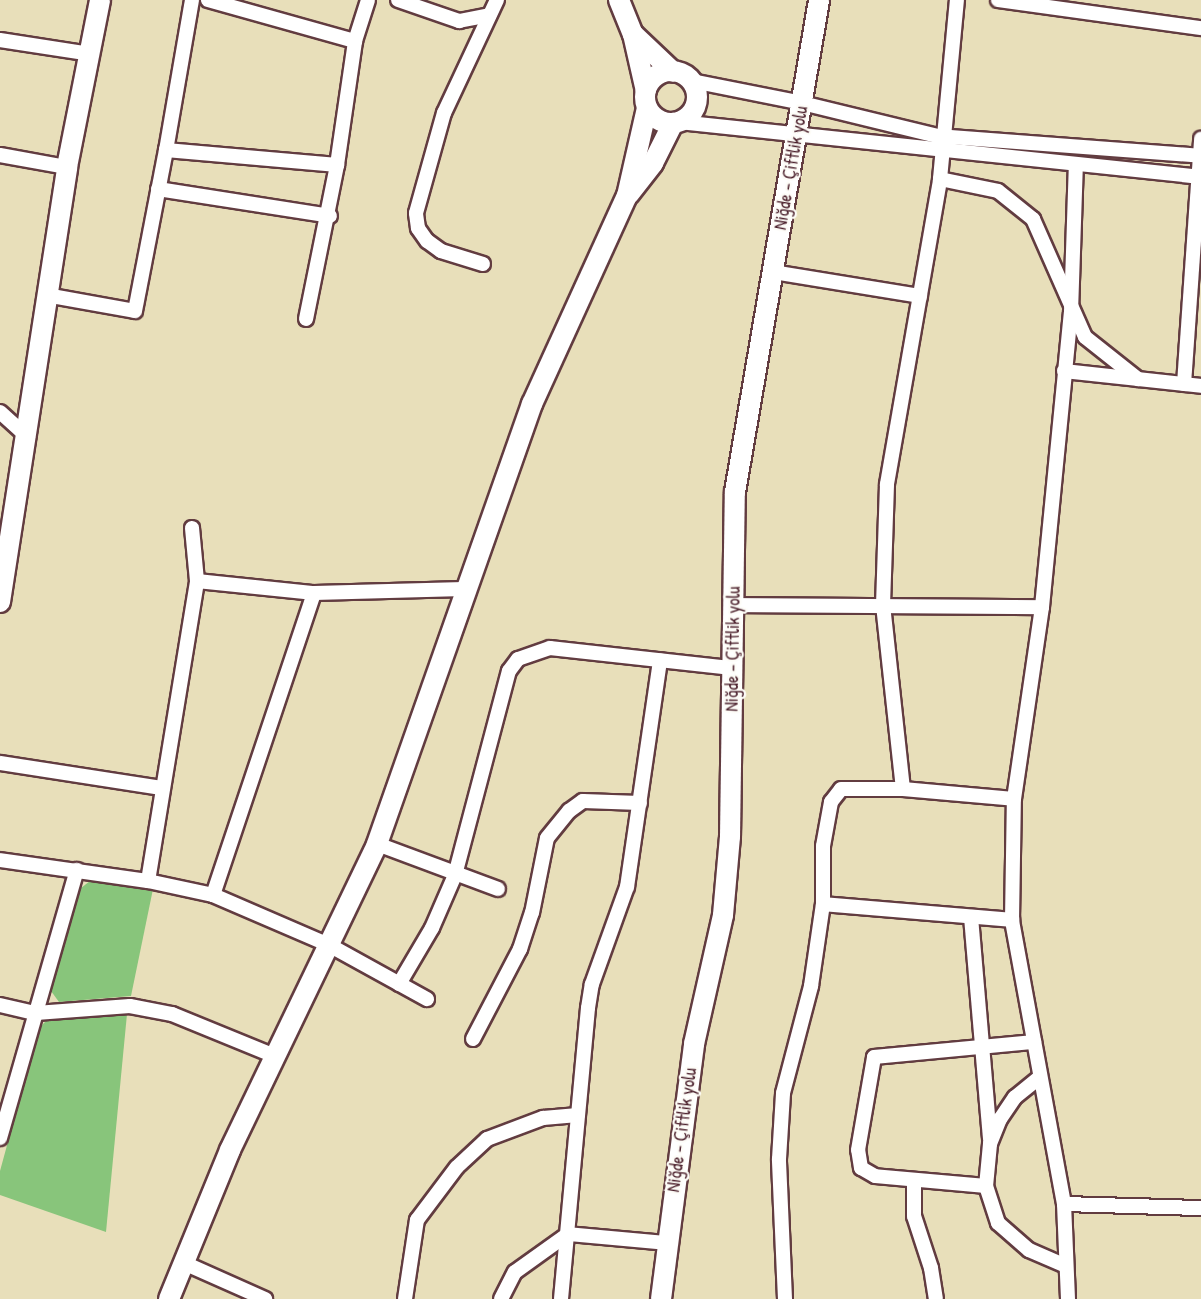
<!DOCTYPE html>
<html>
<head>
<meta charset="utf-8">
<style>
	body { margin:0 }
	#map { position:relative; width:1201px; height:1299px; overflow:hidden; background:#e8dfba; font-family:"Patrick Hand",sans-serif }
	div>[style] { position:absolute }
	.green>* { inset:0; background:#88c57b }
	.roads { filter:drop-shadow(2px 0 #623c40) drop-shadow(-2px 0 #623c40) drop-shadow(0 2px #623c40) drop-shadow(0 -2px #623c40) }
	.street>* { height:14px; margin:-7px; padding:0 7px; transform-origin:7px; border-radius:7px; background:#fff }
	.secondary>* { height:20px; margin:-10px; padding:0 10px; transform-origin:10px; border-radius:10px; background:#fff }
	.secondary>.ring { margin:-10px; padding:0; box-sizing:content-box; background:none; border:20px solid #fff; border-radius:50% }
	span { translate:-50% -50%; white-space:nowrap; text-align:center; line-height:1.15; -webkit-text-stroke:4.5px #fdfcf7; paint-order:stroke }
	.street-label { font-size:18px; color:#4a1f2b }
</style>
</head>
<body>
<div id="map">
	<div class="green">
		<div style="clip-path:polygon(90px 881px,153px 889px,131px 996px,59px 1002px,51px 991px,81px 888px)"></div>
		<div style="clip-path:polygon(127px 1014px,106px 1232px,0 1195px,0 1171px,39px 1028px,47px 1020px)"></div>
	</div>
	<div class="roads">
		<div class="street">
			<div style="left:192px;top:0;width:152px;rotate:99.8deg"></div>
			<div style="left:166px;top:150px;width:172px;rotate:5deg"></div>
			<div style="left:337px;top:165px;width:125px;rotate:-81.7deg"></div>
			<div style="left:355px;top:41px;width:43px;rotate:-72.4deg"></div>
			<div style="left:208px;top:0;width:153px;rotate:15.6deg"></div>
			<div style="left:398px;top:0;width:65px;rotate:19deg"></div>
			<div style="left:459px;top:21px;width:31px;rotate:-11deg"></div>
			<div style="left:998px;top:0;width:205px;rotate:7.9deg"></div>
			<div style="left:0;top:40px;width:91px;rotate:8.8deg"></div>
			<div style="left:692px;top:81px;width:112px;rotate:11.3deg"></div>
			<div style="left:802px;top:103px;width:139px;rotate:13.7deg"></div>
			<div style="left:937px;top:136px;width:265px;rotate:4.3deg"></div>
			<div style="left:679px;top:122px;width:525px;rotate:6.01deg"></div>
			<div style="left:0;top:155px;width:68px;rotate:10.2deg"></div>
			<div style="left:940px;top:179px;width:59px;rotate:11.7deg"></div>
			<div style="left:998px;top:191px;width:45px;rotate:38.7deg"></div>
			<div style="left:1033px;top:219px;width:129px;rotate:66.2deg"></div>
			<div style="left:1085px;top:337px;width:68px;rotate:38.4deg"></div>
			<div style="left:158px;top:189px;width:174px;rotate:8.9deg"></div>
			<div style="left:483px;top:264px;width:44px;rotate:-162.8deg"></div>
			<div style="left:441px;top:251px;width:17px;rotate:-144deg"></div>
			<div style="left:427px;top:241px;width:16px;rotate:-125deg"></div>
			<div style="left:418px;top:228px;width:15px;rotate:-98deg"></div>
			<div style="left:416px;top:213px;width:104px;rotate:-74.4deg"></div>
			<div style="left:444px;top:113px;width:125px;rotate:-64.9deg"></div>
			<div style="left:773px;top:272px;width:149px;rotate:9.3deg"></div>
			<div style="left:46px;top:295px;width:90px;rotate:10.2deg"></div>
			<div style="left:135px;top:311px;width:164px;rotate:-79.1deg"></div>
			<div style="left:306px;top:319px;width:157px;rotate:-78.6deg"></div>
			<div style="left:1064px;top:371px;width:138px;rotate:6.2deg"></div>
			<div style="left:1184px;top:384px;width:246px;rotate:-86deg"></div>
			<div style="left:0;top:412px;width:38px;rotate:42deg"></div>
			<div style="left:192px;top:528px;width:53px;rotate:84.6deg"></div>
			<div style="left:197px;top:581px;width:118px;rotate:5.9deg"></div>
			<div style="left:314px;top:593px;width:150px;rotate:-1.5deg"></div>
			<div style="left:733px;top:605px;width:309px;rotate:0.4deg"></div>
			<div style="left:0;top:763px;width:163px;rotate:8.8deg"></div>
			<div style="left:903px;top:789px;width:185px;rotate:-96.2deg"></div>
			<div style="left:883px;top:605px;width:121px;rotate:-88.1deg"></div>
			<div style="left:887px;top:484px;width:310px;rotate:-80.1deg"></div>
			<div style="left:940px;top:179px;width:180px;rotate:-84.6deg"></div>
			<div style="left:377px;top:844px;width:129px;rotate:20.4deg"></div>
			<div style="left:0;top:860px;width:149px;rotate:8.1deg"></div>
			<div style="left:148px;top:881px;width:304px;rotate:-80.7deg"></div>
			<div style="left:148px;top:881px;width:66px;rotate:12.2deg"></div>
			<div style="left:213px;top:895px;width:126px;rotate:23.3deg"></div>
			<div style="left:329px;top:945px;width:112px;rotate:28.9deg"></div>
			<div style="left:213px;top:895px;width:318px;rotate:-71.5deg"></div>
			<div style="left:823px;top:904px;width:190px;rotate:4.8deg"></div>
			<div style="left:971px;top:917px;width:223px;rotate:85.1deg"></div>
			<div style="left:399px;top:984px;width:65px;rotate:-59.5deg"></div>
			<div style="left:432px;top:928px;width:58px;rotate:-66.5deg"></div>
			<div style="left:455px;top:875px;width:211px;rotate:-75.2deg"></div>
			<div style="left:509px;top:671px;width:15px;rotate:-53deg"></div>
			<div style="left:518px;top:659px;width:34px;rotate:-19deg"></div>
			<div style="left:550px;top:648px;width:183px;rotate:6.3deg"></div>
			<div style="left:0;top:1005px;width:37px;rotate:13deg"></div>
			<div style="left:36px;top:1013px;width:94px;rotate:-4.3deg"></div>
			<div style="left:130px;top:1006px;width:43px;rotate:10.8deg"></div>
			<div style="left:172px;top:1014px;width:111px;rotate:22.2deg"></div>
			<div style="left:473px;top:1039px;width:102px;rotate:-62.4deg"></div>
			<div style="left:520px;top:949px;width:38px;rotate:-72deg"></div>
			<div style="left:532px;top:913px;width:76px;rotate:-78.7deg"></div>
			<div style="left:547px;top:838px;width:35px;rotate:-51deg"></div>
			<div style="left:569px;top:811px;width:17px;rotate:-36deg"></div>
			<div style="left:583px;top:801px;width:57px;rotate:2deg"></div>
			<div style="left:1040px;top:1077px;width:32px;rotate:141deg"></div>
			<div style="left:1015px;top:1097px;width:27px;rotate:124deg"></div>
			<div style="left:1000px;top:1119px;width:27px;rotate:112deg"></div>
			<div style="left:990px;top:1144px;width:42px;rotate:95.4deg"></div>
			<div style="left:986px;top:1186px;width:39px;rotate:72deg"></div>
			<div style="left:998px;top:1223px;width:41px;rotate:41.1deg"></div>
			<div style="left:1029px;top:1250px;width:40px;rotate:23.4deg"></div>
			<div style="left:0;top:1138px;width:279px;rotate:-74deg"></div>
			<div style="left:914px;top:1182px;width:34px;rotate:90deg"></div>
			<div style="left:914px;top:1216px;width:55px;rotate:71.9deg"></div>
			<div style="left:931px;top:1268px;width:31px;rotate:81deg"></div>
			<div style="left:986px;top:1186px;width:111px;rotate:-174.9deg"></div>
			<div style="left:875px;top:1176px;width:16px;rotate:-150deg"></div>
			<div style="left:861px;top:1168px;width:18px;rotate:-99deg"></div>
			<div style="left:858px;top:1150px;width:94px;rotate:-80.2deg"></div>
			<div style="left:874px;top:1057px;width:161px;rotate:-5.4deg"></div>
			<div style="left:1064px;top:1204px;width:137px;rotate:1.7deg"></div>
			<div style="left:184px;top:1263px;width:89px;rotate:24deg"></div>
			<div style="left:405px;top:1299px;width:80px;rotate:-81.4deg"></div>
			<div style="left:417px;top:1220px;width:66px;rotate:-53deg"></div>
			<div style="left:457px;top:1167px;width:41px;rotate:-43deg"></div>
			<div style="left:487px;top:1139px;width:60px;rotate:-20.6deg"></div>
			<div style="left:543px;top:1118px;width:35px;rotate:-5deg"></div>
			<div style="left:501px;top:1299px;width:30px;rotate:-63deg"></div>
			<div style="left:515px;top:1272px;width:65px;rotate:-35.6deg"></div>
			<div style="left:568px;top:1234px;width:99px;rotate:5.2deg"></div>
			<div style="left:561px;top:1299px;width:292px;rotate:-84.7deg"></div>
			<div style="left:588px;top:1008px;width:24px;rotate:-81deg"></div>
			<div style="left:592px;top:984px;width:103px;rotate:-70.2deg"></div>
			<div style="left:627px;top:887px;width:229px;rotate:-81.7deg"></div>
			<div style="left:785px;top:1299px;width:140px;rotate:-92.5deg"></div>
			<div style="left:779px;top:1159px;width:66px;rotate:-86.5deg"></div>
			<div style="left:783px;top:1093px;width:111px;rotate:-75.3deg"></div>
			<div style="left:811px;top:986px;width:83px;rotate:-81.7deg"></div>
			<div style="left:823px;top:904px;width:58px;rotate:-90deg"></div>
			<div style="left:823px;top:846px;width:45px;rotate:-79.7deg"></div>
			<div style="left:831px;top:802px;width:16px;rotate:-52deg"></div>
			<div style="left:841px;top:789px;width:62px"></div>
			<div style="left:903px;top:789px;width:111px;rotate:5.1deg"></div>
			<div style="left:1068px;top:1299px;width:95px;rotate:-92.4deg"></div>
			<div style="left:1064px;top:1204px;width:289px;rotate:-100.4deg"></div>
			<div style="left:1012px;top:920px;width:121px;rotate:-89.1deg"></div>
			<div style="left:1014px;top:799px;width:194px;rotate:-81.7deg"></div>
			<div style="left:1042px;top:607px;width:296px;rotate:-84.4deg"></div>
			<div style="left:1071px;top:312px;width:147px;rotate:-88.1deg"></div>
		</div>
		<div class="secondary">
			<div style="left:619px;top:0;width:37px;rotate:68deg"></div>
			<div style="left:633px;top:34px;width:58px;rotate:77.2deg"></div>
			<div style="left:633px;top:34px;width:55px;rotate:43.5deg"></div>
			<div class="ring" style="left:645px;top:71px;width:32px;height:32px"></div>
			<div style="left:629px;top:194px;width:39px;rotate:-52deg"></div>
			<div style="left:653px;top:163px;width:45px;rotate:-63.4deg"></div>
			<div style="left:0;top:602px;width:440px;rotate:-81.2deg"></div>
			<div style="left:67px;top:167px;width:170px;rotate:-78.8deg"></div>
			<div style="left:169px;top:1299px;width:161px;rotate:-67.7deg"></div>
			<div style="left:230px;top:1150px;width:339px;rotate:-64.3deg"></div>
			<div style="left:377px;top:844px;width:467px;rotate:-70.6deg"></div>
			<div style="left:532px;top:404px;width:229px;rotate:-65.5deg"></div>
			<div style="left:627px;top:196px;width:90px;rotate:-77.2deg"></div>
			<div style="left:661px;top:1299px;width:257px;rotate:-82.6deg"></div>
			<div style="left:694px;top:1044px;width:132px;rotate:-77.3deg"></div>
			<div style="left:723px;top:915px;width:78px;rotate:-84.9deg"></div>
			<div style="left:730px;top:837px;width:345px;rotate:-89.2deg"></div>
			<div style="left:735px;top:492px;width:499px;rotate:-80.3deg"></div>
		</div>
	</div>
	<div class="street-label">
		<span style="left:791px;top:168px;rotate:-80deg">Niğde - Çiftlik yolu</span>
		<span style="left:733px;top:649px;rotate:-89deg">Niğde - Çiftlik yolu</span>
		<span style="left:682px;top:1130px;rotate:-82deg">Niğde - Çiftlik yolu</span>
	</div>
</div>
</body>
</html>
